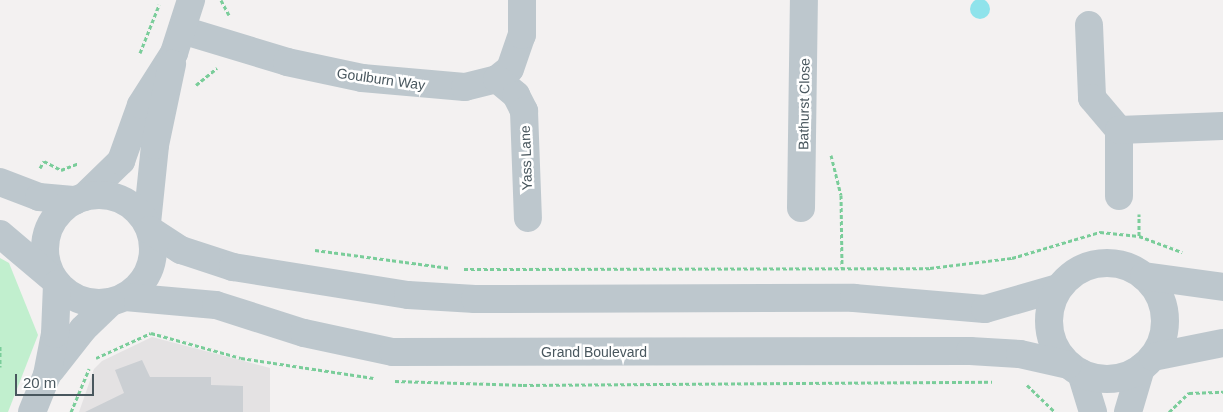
<!DOCTYPE html>
<html>
<head>
<meta charset="utf-8">
<style>
	body { margin:0 }
	#map { position:relative; width:1223px; height:412px; overflow:hidden; background:#f3f1f1; font-family:Arial,sans-serif }
	div>[style] { position:absolute }
	.education>* { inset:0; background:#e4e2e3 }
	.green>* { inset:0; background:#c1efce }
	.water>* { inset:0; background:#8fe3eb }
	.round { border-radius:50% }
	.building>* { inset:0; background:#cbcfd3 }
	.path>* { height:3px; margin-top:-1.5px; transform-origin:0; background:repeating-linear-gradient(90deg,#7acd9a 0 4px,transparent 0 6.5px) }
	.minor>* { height:28px; margin:-14px; padding:0 14px; transform-origin:14px; border-radius:14px; background:#bdc7cd }
	.tertiary>* { height:28px; margin:-14px; padding:0 14px; transform-origin:14px; border-radius:14px; background:#bdc7cd }
	.tertiary>.ring { margin:-14px; padding:0; box-sizing:content-box; background:none; border:28px solid #bdc7cd; border-radius:50% }
	span { translate:-50% -50%; white-space:nowrap; text-align:center; line-height:1.15; -webkit-text-stroke:5px #fff; paint-order:stroke }
	.street-label { font-size:14px; color:#49575e }
	.scale { position:absolute; left:15px; top:374px; width:79px; height:22px; box-sizing:border-box; border:2px solid #49575e; border-top:0; padding-left:6px; font-size:15px; line-height:18px; white-space:nowrap; color:#49575e; -webkit-text-stroke:4px #fff; paint-order:stroke }
</style>
</head>
<body>
<div id="map">
	<div class="education">
		<div style="clip-path:polygon(152px 337px,270px 368px,270px 412px,79px 412px,94px 369px,102px 361px)"></div>
	</div>
	<div class="green">
		<div style="clip-path:polygon(0 258px,9px 263px,38px 335px,8px 412px,0 412px)"></div>
	</div>
	<div class="water">
		<div class="round" style="left:970px;top:-1px;width:20px;height:20px"></div>
	</div>
	<div class="building">
		<div style="clip-path:polygon(142px 360px,150px 377px,211px 377px,211px 385px,243px 386px,243px 412px,85px 412px,124px 393px,115px 370px)"></div>
	</div>
	<div class="path">
		<div style="left:221px;top:0;width:17px;rotate:62deg"></div>
		<div style="left:140px;top:53px;width:52px;rotate:-68.4deg"></div>
		<div style="left:196px;top:85px;width:27px;rotate:-39deg"></div>
		<div style="left:831px;top:155px;width:41px;rotate:76deg"></div>
		<div style="left:841px;top:195px;width:73px;rotate:89.2deg"></div>
		<div style="left:40px;top:168px;width:8px;rotate:-60deg"></div>
		<div style="left:44px;top:161px;width:19px;rotate:28deg"></div>
		<div style="left:61px;top:170px;width:19px;rotate:-21deg"></div>
		<div style="left:1139px;top:236px;width:22px;rotate:-90deg"></div>
		<div style="left:315px;top:250px;width:136px;rotate:7.6deg"></div>
		<div style="left:464px;top:269px;width:466px;rotate:-0.1deg"></div>
		<div style="left:930px;top:268px;width:83px;rotate:-7deg"></div>
		<div style="left:1012px;top:258px;width:92px;rotate:-16.5deg"></div>
		<div style="left:1100px;top:232px;width:39px;rotate:6deg"></div>
		<div style="left:1139px;top:236px;width:46px;rotate:20.4deg"></div>
		<div style="left:0;top:346px;width:21px;rotate:90deg"></div>
		<div style="left:96px;top:358px;width:60px;rotate:-24.4deg"></div>
		<div style="left:151px;top:333px;width:93px;rotate:15.5deg"></div>
		<div style="left:241px;top:358px;width:134px;rotate:8.6deg"></div>
		<div style="left:395px;top:381px;width:128px;rotate:1.8deg"></div>
		<div style="left:523px;top:385px;width:469px;rotate:-0.4deg"></div>
		<div style="left:1027px;top:385px;width:39px;rotate:44deg"></div>
		<div style="left:71px;top:412px;width:47px;rotate:-67.3deg"></div>
		<div style="left:1169px;top:412px;width:28px;rotate:-44deg"></div>
		<div style="left:1189px;top:393px;width:34px;rotate:-2deg"></div>
	</div>
	<div class="minor">
		<div style="left:1089px;top:25px;width:73px;rotate:87.6deg"></div>
		<div style="left:1092px;top:98px;width:42px;rotate:49.8deg"></div>
		<div style="left:1119px;top:130px;width:66px;rotate:90deg"></div>
		<div style="left:182px;top:30px;width:110px;rotate:16.9deg"></div>
		<div style="left:287px;top:62px;width:77px;rotate:12deg"></div>
		<div style="left:362px;top:78px;width:103px;rotate:5deg"></div>
		<div style="left:465px;top:87px;width:33px;rotate:-14deg"></div>
		<div style="left:497px;top:79px;width:16px;rotate:-38deg"></div>
		<div style="left:510px;top:69px;width:36px;rotate:-71deg"></div>
		<div style="left:522px;top:35px;width:35px;rotate:-90deg"></div>
		<div style="left:497px;top:79px;width:25px;rotate:40deg"></div>
		<div style="left:516px;top:95px;width:18px;rotate:63deg"></div>
		<div style="left:524px;top:111px;width:107px;rotate:87.9deg"></div>
		<div style="left:1119px;top:130px;width:104px;rotate:-2.2deg"></div>
		<div style="left:84px;top:197px;width:52px;rotate:-44.2deg"></div>
		<div style="left:121px;top:161px;width:59px;rotate:-70.3deg"></div>
		<div style="left:141px;top:105px;width:62px;rotate:-57.6deg"></div>
		<div style="left:174px;top:53px;width:56px;rotate:-72.2deg"></div>
		<div style="left:801px;top:208px;width:208px;rotate:-89.2deg"></div>
		<div style="left:147px;top:223px;width:78px;rotate:-84.1deg"></div>
		<div style="left:155px;top:145px;width:83px;rotate:-78.1deg"></div>
		<div style="left:1081px;top:373px;width:41px;rotate:72.9deg"></div>
		<div style="left:1128px;top:412px;width:46px;rotate:-73.5deg"></div>
	</div>
	<div class="tertiary">
		<div style="left:0;top:182px;width:42px;rotate:21deg"></div>
		<div style="left:39px;top:197px;width:37px;rotate:5deg"></div>
		<div class="ring" style="left:45px;top:195px;width:80px;height:80px"></div>
		<div style="left:150px;top:230px;width:37px;rotate:33deg"></div>
		<div style="left:181px;top:250px;width:55px;rotate:18.1deg"></div>
		<div style="left:233px;top:267px;width:177px;rotate:9.1deg"></div>
		<div style="left:408px;top:295px;width:67px;rotate:3.4deg"></div>
		<div style="left:475px;top:299px;width:379px;rotate:-0.2deg"></div>
		<div style="left:854px;top:298px;width:131px;rotate:4.8deg"></div>
		<div style="left:985px;top:309px;width:76px;rotate:-16deg"></div>
		<div style="left:0;top:234px;width:68px;rotate:40.2deg"></div>
		<div class="ring" style="left:1049px;top:263px;width:88px;height:88px"></div>
		<div style="left:1144px;top:276px;width:80px;rotate:7.9deg"></div>
		<div style="left:125px;top:297px;width:91px;rotate:5deg"></div>
		<div style="left:216px;top:305px;width:92px;rotate:17.7deg"></div>
		<div style="left:304px;top:333px;width:91px;rotate:12.1deg"></div>
		<div style="left:393px;top:352px;width:577px;rotate:-0.1deg"></div>
		<div style="left:970px;top:351px;width:50px;rotate:3.4deg"></div>
		<div style="left:1020px;top:354px;width:49px;rotate:12.9deg"></div>
		<div style="left:1153px;top:357px;width:71px;rotate:-11.3deg"></div>
		<div style="left:51px;top:370px;width:52px;rotate:-52deg"></div>
		<div style="left:83px;top:329px;width:39px;rotate:-44deg"></div>
		<div style="left:32px;top:412px;width:40px;rotate:-68deg"></div>
		<div style="left:47px;top:375px;width:42px;rotate:-79deg"></div>
		<div style="left:55px;top:334px;width:50px;rotate:-87.7deg"></div>
	</div>
	<div class="street-label">
		<span style="left:381px;top:79px;rotate:8deg">Goulburn Way</span>
		<span style="left:804px;top:104px;rotate:-89deg">Bathurst Close</span>
		<span style="left:526px;top:158px;rotate:-92deg">Yass Lane</span>
		<span style="left:594px;top:352px">Grand Boulevard</span>
	</div>
	<div class="scale">20 m</div>
</div>
</body>
</html>
